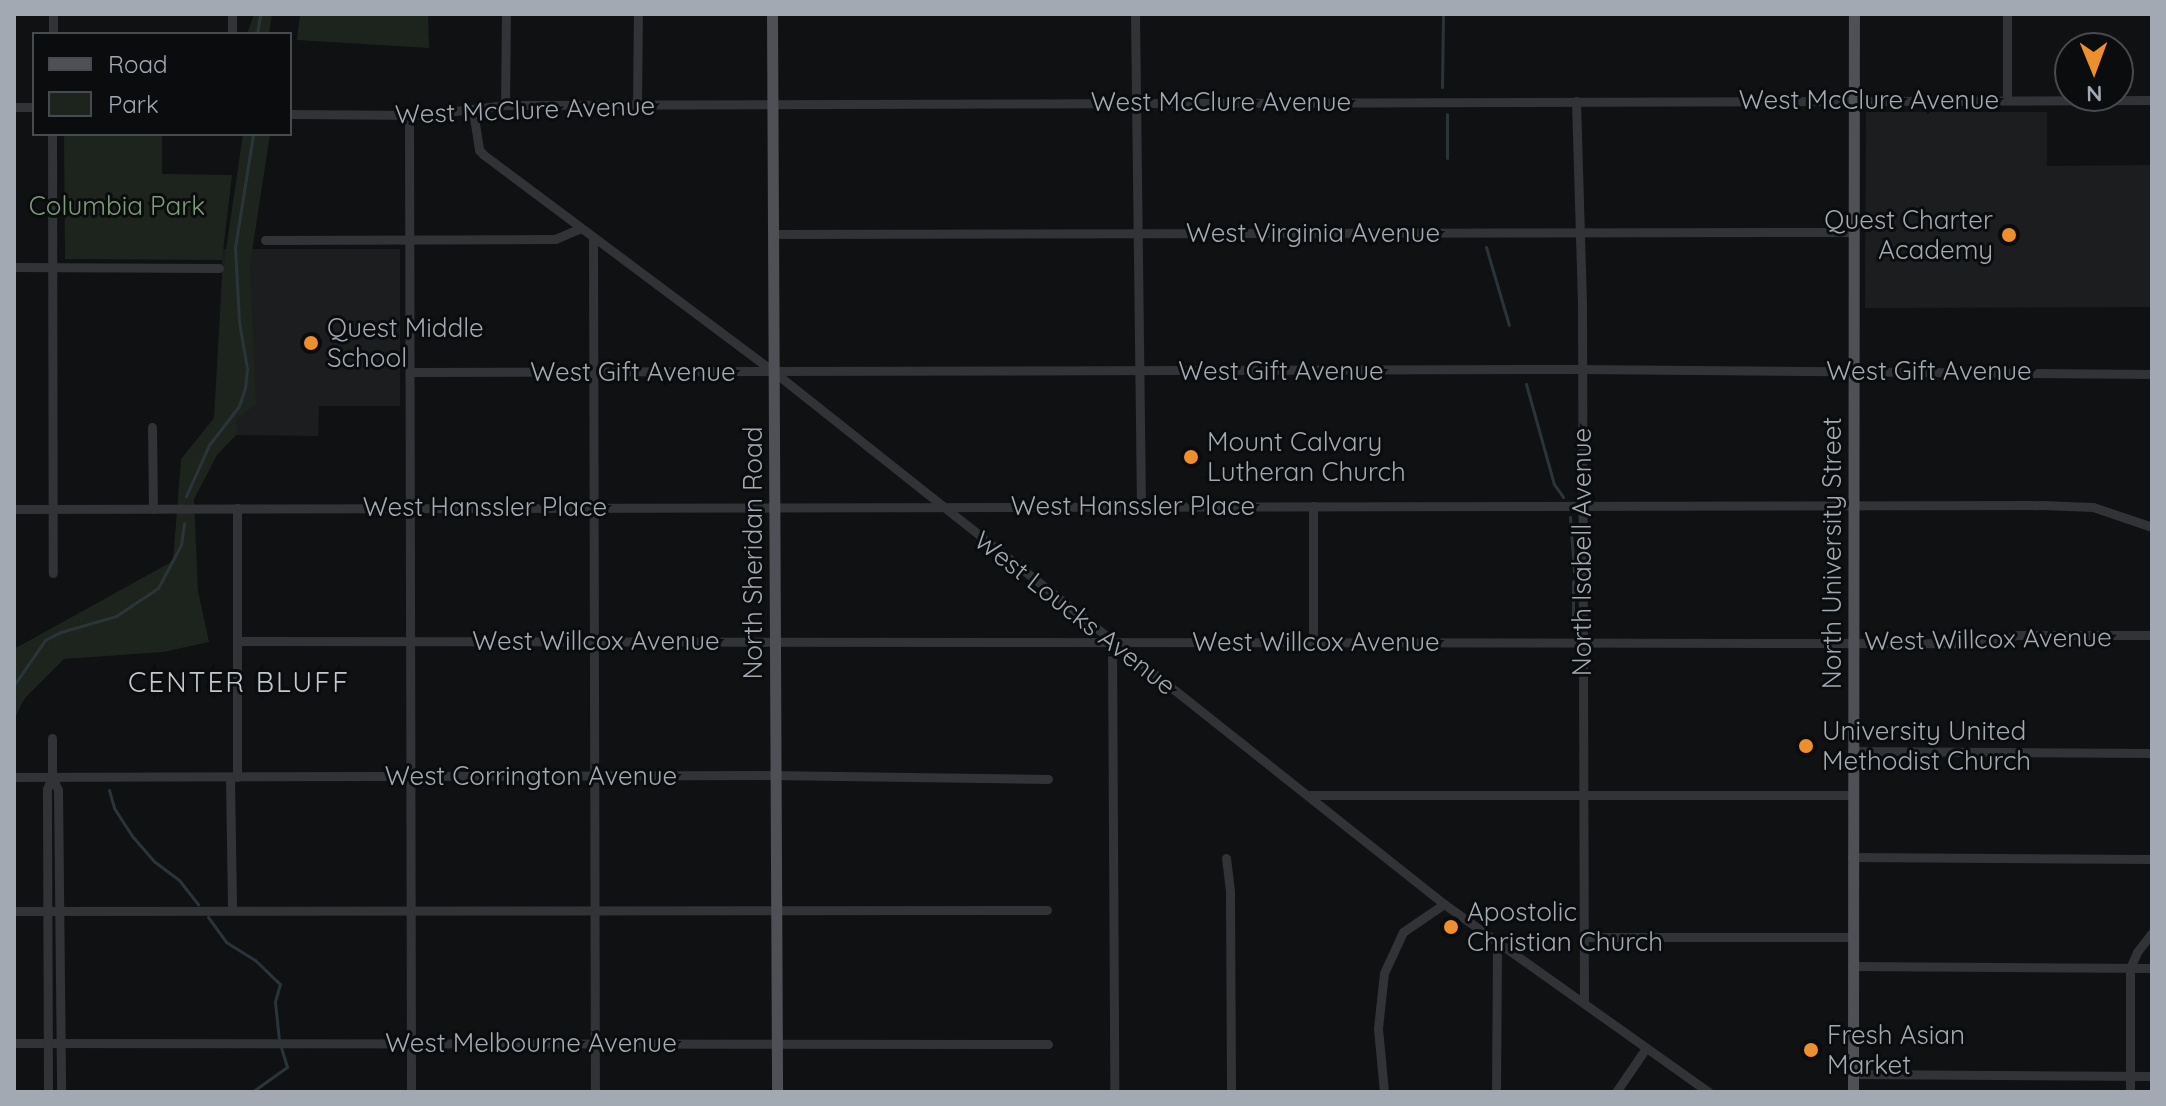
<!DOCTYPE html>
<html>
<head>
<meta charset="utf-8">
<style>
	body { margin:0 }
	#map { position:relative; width:2166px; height:1106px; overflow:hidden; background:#101112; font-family:Quicksand,sans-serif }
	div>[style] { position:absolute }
	.built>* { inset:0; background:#1c1d1f }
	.green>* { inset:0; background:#1d241d }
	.stream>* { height:3px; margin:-1.5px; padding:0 1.5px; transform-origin:1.5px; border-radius:1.5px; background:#2a353a }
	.minor>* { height:9px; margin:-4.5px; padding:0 4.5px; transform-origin:4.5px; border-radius:4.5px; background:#313337 }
	.major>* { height:11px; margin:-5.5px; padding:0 5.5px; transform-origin:5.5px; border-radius:5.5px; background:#4e5056 }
	.dots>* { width:22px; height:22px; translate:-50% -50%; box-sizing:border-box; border:4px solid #0b0c0d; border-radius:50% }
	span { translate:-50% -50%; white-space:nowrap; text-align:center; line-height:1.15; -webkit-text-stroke:6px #0b0c0d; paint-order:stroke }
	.street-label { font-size:26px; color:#a2a9b2 }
	.park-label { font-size:26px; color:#7c9d79 }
	.poi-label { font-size:26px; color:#a2a9b2 }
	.right { translate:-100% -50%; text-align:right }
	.left { translate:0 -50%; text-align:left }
	.neighbourhood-label { font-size:28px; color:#c3c8ce; letter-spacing:2px }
	.frame { position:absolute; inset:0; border:16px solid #a2a9b2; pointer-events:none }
	.legend { position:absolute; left:32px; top:32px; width:260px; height:104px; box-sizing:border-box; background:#0b0c0d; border:2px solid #474b4f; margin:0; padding:10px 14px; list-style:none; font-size:24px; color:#a2a9b2 }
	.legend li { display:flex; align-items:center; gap:16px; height:40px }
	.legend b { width:40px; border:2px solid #474b4f }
	.north { position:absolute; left:2054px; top:32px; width:80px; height:80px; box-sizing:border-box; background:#0b0c0d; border:2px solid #474b4f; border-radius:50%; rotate:179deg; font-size:22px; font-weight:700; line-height:32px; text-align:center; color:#a2a9b2 }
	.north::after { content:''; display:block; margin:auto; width:28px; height:36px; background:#ed8f2d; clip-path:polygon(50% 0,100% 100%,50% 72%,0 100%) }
</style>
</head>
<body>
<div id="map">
	<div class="built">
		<div style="clip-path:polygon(1866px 112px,2047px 112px,2047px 166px,2152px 165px,2152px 307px,1865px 308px)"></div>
		<div style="clip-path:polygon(222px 249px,400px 249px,400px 406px,319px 406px,318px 436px,221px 435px)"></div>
	</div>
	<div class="green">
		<div style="clip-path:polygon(254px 14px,272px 14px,269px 34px,247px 34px)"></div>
		<div style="clip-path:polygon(300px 14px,428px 14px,429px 48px,297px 40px)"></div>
		<div style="clip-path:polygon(64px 134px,162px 134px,162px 174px,232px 175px,222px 260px,65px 259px)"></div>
		<div style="clip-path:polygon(243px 134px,270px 134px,250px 265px,256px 404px,236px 419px,238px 433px,217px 455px,194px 499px,198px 591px,209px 642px,163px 652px,64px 659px,25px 698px,14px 719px,14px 649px,173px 561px,181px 459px,214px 418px,222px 277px)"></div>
	</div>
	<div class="stream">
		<div style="left:257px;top:34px;width:20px;rotate:-81deg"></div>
		<div style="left:1442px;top:87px;width:73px;rotate:-89.2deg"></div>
		<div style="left:1447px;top:114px;width:44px;rotate:90deg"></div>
		<div style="left:1486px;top:247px;width:81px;rotate:73.6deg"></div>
		<div style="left:1526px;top:384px;width:104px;rotate:74.4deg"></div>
		<div style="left:1554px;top:484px;width:16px;rotate:55deg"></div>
		<div style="left:186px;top:496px;width:56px;rotate:-65.7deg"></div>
		<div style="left:209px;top:445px;width:49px;rotate:-52.4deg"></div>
		<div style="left:239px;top:406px;width:19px;rotate:-72deg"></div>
		<div style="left:245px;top:388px;width:19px;rotate:-84deg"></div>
		<div style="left:247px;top:369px;width:49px;rotate:-99.5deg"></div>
		<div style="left:239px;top:321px;width:73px;rotate:-93.1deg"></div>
		<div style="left:235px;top:248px;width:115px;rotate:-81deg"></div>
		<div style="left:1570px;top:517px;width:55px;rotate:85.8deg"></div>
		<div style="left:1573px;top:619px;width:38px;rotate:-90deg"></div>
		<div style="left:14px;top:685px;width:55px;rotate:-55.4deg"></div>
		<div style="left:45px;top:640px;width:18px;rotate:-27deg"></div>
		<div style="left:61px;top:632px;width:57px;rotate:-16.2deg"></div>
		<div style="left:116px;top:616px;width:50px;rotate:-33.7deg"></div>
		<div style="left:158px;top:588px;width:49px;rotate:-61.9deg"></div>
		<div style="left:181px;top:545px;width:22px;rotate:-82deg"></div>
		<div style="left:109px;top:790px;width:19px;rotate:74deg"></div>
		<div style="left:114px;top:808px;width:35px;rotate:57deg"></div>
		<div style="left:133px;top:837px;width:33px;rotate:49deg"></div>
		<div style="left:155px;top:862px;width:30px;rotate:37deg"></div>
		<div style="left:179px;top:880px;width:31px;rotate:52deg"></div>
		<div style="left:208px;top:917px;width:31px;rotate:54deg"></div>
		<div style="left:226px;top:942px;width:34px;rotate:32deg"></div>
		<div style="left:255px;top:960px;width:35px;rotate:44deg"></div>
		<div style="left:280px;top:984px;width:19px;rotate:106deg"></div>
		<div style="left:275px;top:1002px;width:37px;rotate:84deg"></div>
		<div style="left:252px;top:1092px;width:43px;rotate:-35.5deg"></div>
		<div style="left:287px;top:1067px;width:21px;rotate:-107deg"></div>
	</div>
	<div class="minor">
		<div style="left:1135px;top:14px;width:491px;rotate:89.3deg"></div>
		<div style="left:53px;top:34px;width:20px;rotate:-90deg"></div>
		<div style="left:232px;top:34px;width:20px;rotate:-90deg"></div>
		<div style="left:2007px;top:100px;width:86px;rotate:-90deg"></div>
		<div style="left:1576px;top:101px;width:201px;rotate:88.3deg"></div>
		<div style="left:1582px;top:302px;width:701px;rotate:89.84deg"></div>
		<div style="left:637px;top:104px;width:90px;rotate:-89.4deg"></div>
		<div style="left:505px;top:105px;width:91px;rotate:-89.4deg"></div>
		<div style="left:14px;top:107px;width:20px"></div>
		<div style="left:473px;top:111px;width:39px;rotate:81deg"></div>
		<div style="left:479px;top:150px;width:7px;rotate:45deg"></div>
		<div style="left:484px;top:155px;width:362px;rotate:36.8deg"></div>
		<div style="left:774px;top:372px;width:856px;rotate:38.45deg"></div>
		<div style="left:1444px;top:904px;width:325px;rotate:35.4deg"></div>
		<div style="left:290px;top:114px;width:131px;rotate:0.4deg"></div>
		<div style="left:421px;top:115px;width:85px;rotate:-6.8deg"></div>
		<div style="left:505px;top:105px;width:1647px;rotate:-0.17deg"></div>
		<div style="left:409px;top:115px;width:977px;rotate:89.88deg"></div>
		<div style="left:52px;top:134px;width:439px;rotate:89.9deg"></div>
		<div style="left:773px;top:234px;width:1079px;rotate:-0.11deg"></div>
		<div style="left:593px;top:238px;width:854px;rotate:89.87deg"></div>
		<div style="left:265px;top:240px;width:290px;rotate:-0.2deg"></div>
		<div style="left:555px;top:239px;width:28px;rotate:-23deg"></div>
		<div style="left:14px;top:267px;width:205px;rotate:0.3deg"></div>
		<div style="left:410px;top:372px;width:1169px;rotate:-0.15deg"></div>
		<div style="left:1579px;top:369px;width:573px;rotate:0.5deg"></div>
		<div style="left:152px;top:427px;width:82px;rotate:89.3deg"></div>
		<div style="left:237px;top:508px;width:269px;rotate:90deg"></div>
		<div style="left:14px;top:509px;width:2028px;rotate:-0.11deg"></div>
		<div style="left:2042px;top:505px;width:51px;rotate:2.2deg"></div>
		<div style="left:2093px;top:507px;width:62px;rotate:18.7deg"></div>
		<div style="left:239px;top:641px;width:1750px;rotate:0.07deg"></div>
		<div style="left:1989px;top:643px;width:29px;rotate:-16deg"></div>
		<div style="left:2017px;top:635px;width:135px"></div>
		<div style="left:1313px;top:642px;width:136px;rotate:-90deg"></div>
		<div style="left:1112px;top:643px;width:449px;rotate:89.7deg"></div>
		<div style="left:1852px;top:751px;width:300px;rotate:0.4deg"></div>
		<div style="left:14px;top:777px;width:755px;rotate:-0.15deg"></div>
		<div style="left:769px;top:775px;width:279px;rotate:0.8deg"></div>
		<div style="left:52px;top:777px;width:14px;rotate:65deg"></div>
		<div style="left:58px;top:790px;width:302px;rotate:89.4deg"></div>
		<div style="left:230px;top:778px;width:132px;rotate:89.1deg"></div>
		<div style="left:1307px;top:795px;width:545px"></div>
		<div style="left:1852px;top:857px;width:300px;rotate:0.4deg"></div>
		<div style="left:1226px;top:858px;width:35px;rotate:83deg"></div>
		<div style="left:1230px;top:893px;width:199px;rotate:89.7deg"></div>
		<div style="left:14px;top:911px;width:1033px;rotate:-0.06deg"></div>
		<div style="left:1582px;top:937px;width:270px"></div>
		<div style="left:1852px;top:966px;width:300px;rotate:0.4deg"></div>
		<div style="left:14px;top:1043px;width:1034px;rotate:0.06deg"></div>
		<div style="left:1853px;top:1074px;width:299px;rotate:0.4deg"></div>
		<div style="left:48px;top:1092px;width:303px;rotate:-90.2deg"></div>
		<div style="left:47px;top:789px;width:13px;rotate:-67deg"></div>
		<div style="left:52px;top:777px;width:39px;rotate:-90deg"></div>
		<div style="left:1384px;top:1092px;width:64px;rotate:-95.4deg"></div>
		<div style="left:1378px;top:1028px;width:55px;rotate:-83.8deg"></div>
		<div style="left:1384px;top:973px;width:45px;rotate:-65.1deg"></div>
		<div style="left:1403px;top:932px;width:50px;rotate:-34.3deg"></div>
		<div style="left:1496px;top:1092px;width:148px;rotate:-89.6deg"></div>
		<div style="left:1616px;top:1092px;width:53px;rotate:-55.7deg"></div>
		<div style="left:2130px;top:1092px;width:124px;rotate:-90deg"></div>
		<div style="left:2130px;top:968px;width:17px;rotate:-66deg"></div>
		<div style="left:2137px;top:952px;width:24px;rotate:-52deg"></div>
	</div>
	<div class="major">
		<div style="left:772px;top:14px;width:1078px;rotate:89.73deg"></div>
		<div style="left:1853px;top:1092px;width:1078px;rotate:-89.95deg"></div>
	</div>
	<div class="dots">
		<div style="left:2009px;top:235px;background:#ed8f2d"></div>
		<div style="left:311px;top:343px;background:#ed8f2d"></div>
		<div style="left:1191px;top:457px;background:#ed8f2d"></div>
		<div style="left:1806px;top:746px;background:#ed8f2d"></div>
		<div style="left:1451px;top:927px;background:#ed8f2d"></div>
		<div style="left:1811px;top:1050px;background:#ed8f2d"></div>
	</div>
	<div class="street-label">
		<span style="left:1869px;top:100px">West McClure Avenue</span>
		<span style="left:1221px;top:102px">West McClure Avenue</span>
		<span style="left:525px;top:110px;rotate:-2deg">West McClure Avenue</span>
		<span style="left:1313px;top:233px">West Virginia Avenue</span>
		<span style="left:1281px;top:371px">West Gift Avenue</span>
		<span style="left:1929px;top:371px">West Gift Avenue</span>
		<span style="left:633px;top:372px">West Gift Avenue</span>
		<span style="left:1133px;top:506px">West Hanssler Place</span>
		<span style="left:485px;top:507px">West Hanssler Place</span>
		<span style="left:1582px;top:552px;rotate:-90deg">North Isabell Avenue</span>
		<span style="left:753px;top:553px;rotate:-90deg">North Sheridan Road</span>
		<span style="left:1832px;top:553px;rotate:-90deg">North University Street</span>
		<span style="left:1075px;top:613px;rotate:38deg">West Loucks Avenue</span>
		<span style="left:1988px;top:639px;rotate:-1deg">West Willcox Avenue</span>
		<span style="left:596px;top:641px">West Willcox Avenue</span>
		<span style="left:1316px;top:642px">West Willcox Avenue</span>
		<span style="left:531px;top:776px">West Corrington Avenue</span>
		<span style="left:531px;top:1043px">West Melbourne Avenue</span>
	</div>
	<div class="park-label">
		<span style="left:117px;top:206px">Columbia Park</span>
	</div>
	<div class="poi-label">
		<span class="right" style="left:1993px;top:235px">Quest Charter<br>Academy</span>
		<span class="left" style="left:327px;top:343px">Quest Middle<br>School</span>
		<span class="left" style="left:1207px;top:457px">Mount Calvary<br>Lutheran Church</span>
		<span class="left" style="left:1822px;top:746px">University United<br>Methodist Church</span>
		<span class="left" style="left:1467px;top:927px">Apostolic<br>Christian Church</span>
		<span class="left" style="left:1827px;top:1050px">Fresh Asian<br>Market</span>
	</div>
	<div class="neighbourhood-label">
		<span style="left:239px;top:682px">CENTER BLUFF</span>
	</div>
	<div class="frame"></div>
	<ul class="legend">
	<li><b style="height:10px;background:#4e5056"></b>Road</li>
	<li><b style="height:22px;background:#1d241d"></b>Park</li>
	</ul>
	<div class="north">N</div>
</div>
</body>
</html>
